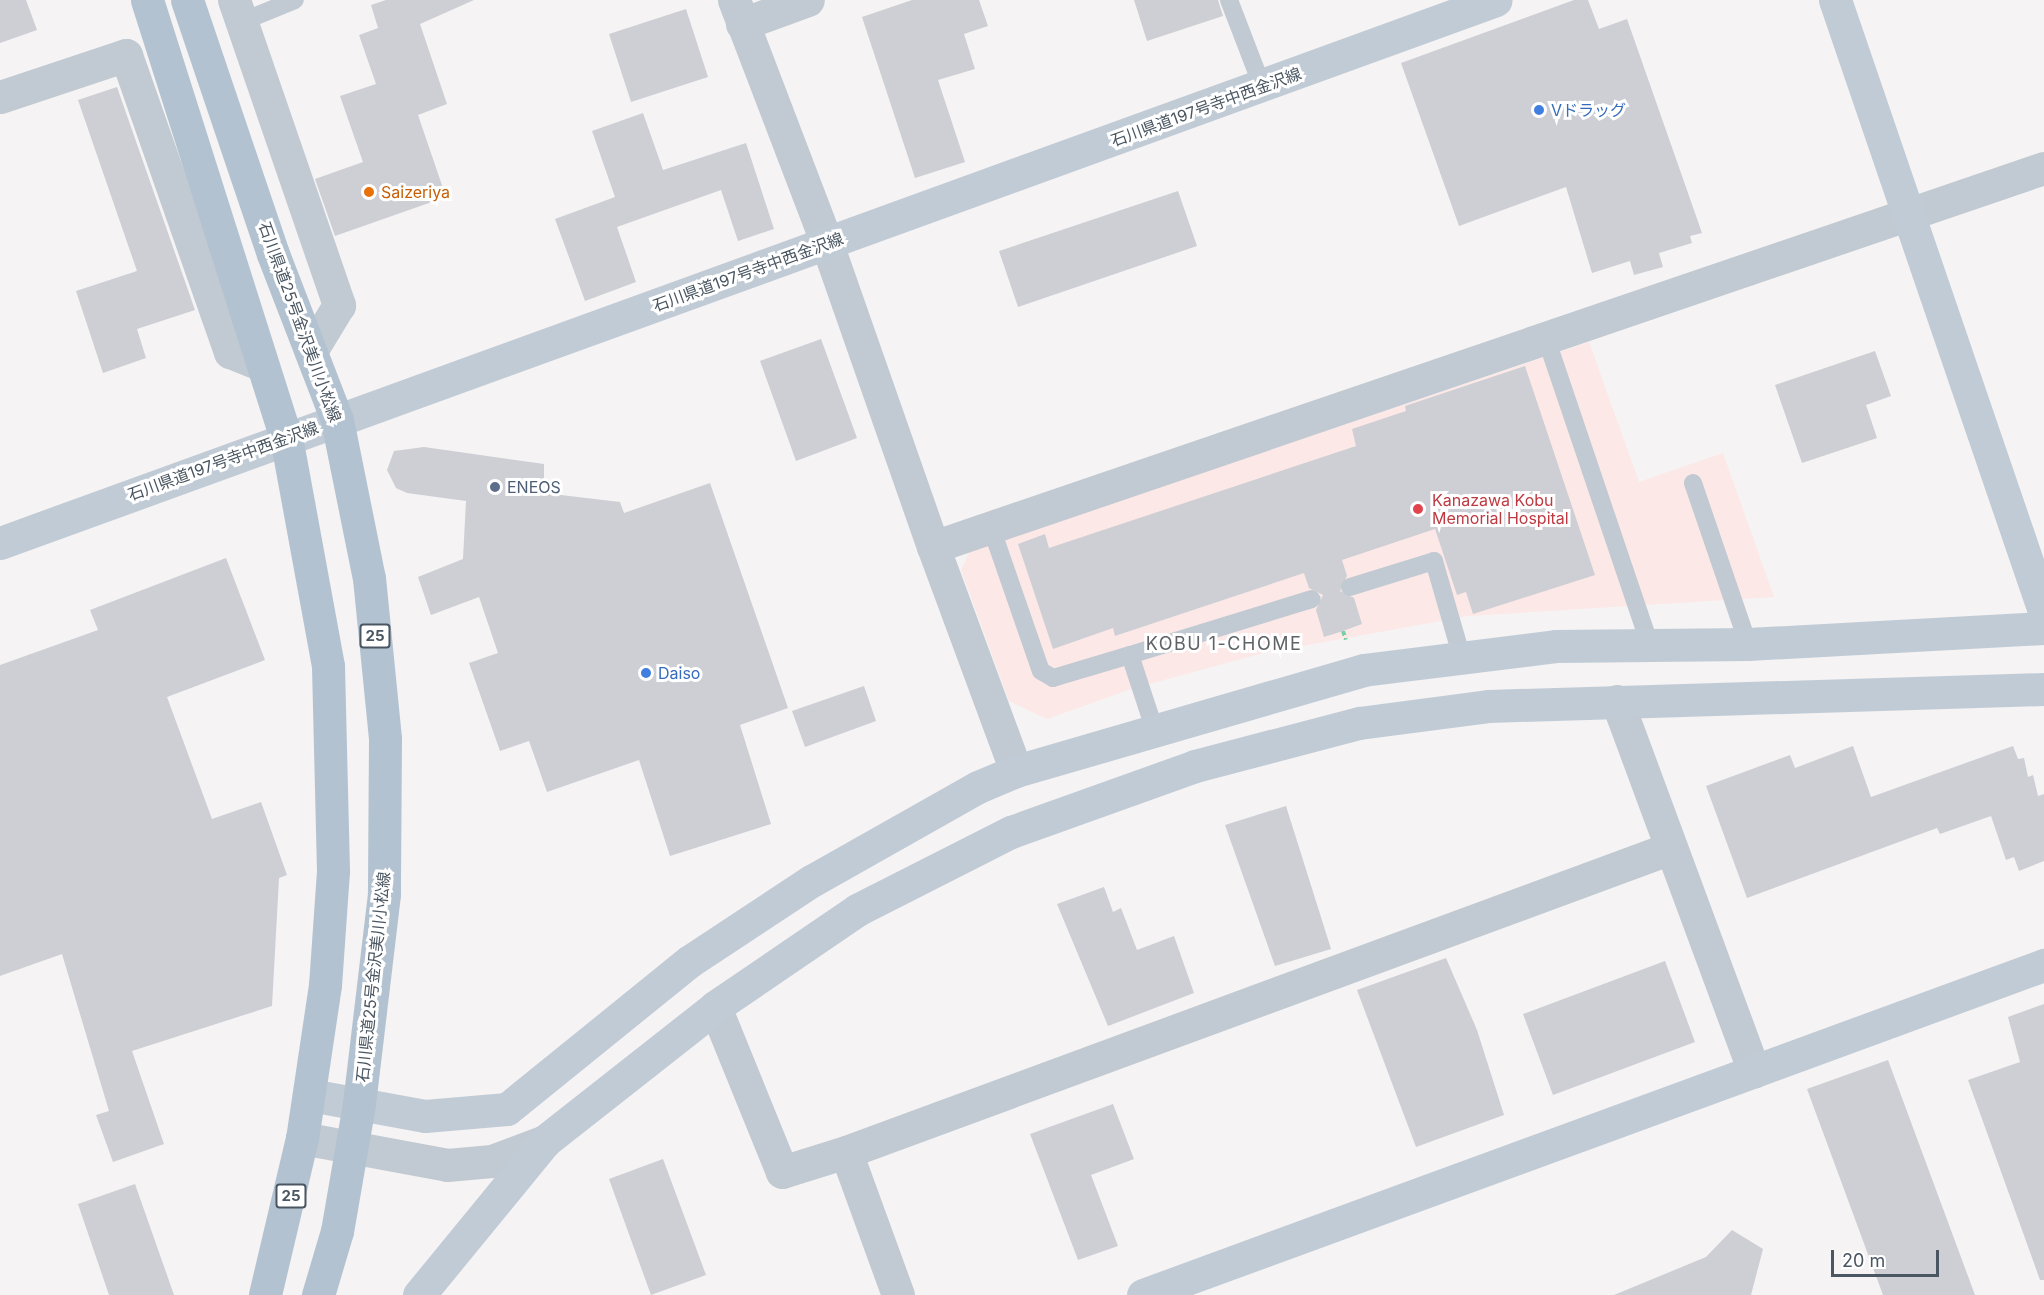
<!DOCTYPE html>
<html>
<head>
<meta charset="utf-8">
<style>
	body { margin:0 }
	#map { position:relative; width:2044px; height:1295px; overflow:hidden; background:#f5f3f3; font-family:Inter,"Noto Sans JP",sans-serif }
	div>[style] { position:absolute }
	.medical>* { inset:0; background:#fce8e6 }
	.building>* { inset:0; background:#cdcfd5 }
	.path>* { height:4px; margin-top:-2px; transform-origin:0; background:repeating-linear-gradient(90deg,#7ad0a6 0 4.5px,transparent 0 7.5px) }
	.lane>* { height:18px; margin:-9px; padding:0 9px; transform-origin:9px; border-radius:9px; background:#c1cad2 }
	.street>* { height:33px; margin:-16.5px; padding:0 16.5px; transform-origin:16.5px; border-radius:16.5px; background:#c1cad2 }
	.secondary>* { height:33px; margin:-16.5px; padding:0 16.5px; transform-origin:16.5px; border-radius:16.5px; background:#c1cbd6 }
	.primary>* { height:33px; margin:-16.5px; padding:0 16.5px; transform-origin:16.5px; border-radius:16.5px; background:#b3c2d1 }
	.dots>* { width:16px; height:16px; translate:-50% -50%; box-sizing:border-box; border:3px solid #fff; border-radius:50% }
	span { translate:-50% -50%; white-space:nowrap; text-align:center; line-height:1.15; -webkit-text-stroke:6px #fff; paint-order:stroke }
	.shield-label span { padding:2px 4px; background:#fff; border:2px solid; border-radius:4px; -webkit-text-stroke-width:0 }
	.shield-label { font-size:15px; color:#4a5661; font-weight:700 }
	.street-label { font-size:16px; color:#4a5661 }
	.shop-label { font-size:16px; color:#366cbe }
	.left { translate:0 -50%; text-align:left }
	.food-label { font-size:16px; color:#c56008 }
	.service-label { font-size:16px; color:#4e5e75 }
	.health-label { font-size:16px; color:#be3a42 }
	.neighbourhood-label { font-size:18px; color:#5f6368; letter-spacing:1.5px }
	.scale { position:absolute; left:1831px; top:1250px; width:108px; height:27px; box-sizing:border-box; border:3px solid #4a5661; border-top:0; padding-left:8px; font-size:18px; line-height:21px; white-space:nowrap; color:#4a5661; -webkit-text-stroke:4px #fff; paint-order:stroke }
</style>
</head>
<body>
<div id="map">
	<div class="medical">
		<div style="clip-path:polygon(1589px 342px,1639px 482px,1723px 453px,1774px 597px,1468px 616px,1263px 653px,1131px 689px,1047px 719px,1009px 701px,961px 570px,970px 551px)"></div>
	</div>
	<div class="building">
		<div style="clip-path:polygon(0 0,26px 0,37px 30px,0 43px)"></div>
		<div style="clip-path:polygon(386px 0,474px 0,420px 24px,447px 104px,418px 115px,446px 197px,335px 236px,315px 179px,363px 162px,340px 96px,376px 84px,359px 35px,378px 28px,371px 5px)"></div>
		<div style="clip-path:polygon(912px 0,979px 0,988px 26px,964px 34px,975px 69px,938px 80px,965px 162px,915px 178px,862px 17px)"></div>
		<div style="clip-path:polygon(1134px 0,1218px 0,1223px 16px,1147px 41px)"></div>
		<div style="clip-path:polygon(1574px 0,1588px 0,1599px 29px,1627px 19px,1702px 233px,1690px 236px,1692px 243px,1659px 253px,1663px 267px,1634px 275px,1630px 261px,1592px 273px,1566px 187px,1459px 226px,1401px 63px)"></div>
		<div style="clip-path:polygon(686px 9px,708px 77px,631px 102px,609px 34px)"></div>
		<div style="clip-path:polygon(117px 87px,195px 310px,137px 329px,146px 358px,103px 373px,76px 291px,137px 271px,78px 100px)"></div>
		<div style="clip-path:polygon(643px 113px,663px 170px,746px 143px,774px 229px,738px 241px,721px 190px,617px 227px,636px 282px,585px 301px,555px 219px,615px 197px,592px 131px)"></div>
		<div style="clip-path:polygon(1178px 191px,1197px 246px,1018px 307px,999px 251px)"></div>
		<div style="clip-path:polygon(821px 339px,857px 438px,796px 461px,760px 361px)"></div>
		<div style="clip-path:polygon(1875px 351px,1891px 396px,1866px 405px,1877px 438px,1802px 463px,1775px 385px)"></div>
		<div style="clip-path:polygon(1525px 366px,1595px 575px,1473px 614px,1466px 592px,1457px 595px,1435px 529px,1342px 560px,1347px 576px,1340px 591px,1354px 598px,1362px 624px,1343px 631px,1324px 637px,1316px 610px,1323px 595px,1309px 588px,1304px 573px,1115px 636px,1113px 628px,1053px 649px,1018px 544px,1045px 534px,1049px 548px,1356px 446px,1352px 429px,1406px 411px,1405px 406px)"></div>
		<div style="clip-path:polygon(424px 447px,544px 464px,544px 493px,620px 502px,624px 513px,710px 483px,788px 708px,740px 725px,771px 824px,670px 856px,639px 760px,547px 792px,529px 741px,500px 751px,469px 663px,498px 653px,479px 597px,431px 615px,418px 577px,463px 559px,466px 501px,407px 493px,396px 488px,387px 470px,394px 451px)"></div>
		<div style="clip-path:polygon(226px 558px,265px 660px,167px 697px,212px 819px,261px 802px,287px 875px,279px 878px,272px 1006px,132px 1051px,164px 1144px,113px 1162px,96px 1115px,109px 1111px,62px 954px,0 976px,0 665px,98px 630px,90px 610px)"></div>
		<div style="clip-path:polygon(864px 686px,876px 721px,805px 747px,792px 711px)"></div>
		<div style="clip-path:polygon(1853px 746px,1871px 797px,2013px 746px,2018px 759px,2024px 758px,2028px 777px,2033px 775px,2038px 796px,2044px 794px,2044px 861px,2019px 871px,2014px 857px,2006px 860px,1991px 816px,1940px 834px,1937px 828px,1747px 898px,1706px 786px,1790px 755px,1795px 768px)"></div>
		<div style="clip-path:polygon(1286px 806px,1331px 949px,1275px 966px,1225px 825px)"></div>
		<div style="clip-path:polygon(1104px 887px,1113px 912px,1121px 908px,1137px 950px,1174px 936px,1194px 993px,1108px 1026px,1057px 904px)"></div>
		<div style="clip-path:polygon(1446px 958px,1477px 1030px,1504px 1115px,1416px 1147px,1357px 990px)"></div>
		<div style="clip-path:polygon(1665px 961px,1695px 1042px,1553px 1095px,1523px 1014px)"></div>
		<div style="clip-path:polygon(2044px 1004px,2044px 1280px,2040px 1280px,1968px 1080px,2020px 1062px,2008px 1017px)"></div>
		<div style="clip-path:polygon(1888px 1060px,1932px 1179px,1975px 1295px,1883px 1295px,1807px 1089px)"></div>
		<div style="clip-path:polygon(1113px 1104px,1134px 1159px,1091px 1175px,1118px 1246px,1078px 1260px,1030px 1134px)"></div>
		<div style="clip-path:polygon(663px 1159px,706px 1275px,651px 1295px,609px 1179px)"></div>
		<div style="clip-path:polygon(135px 1184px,174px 1295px,109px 1295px,78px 1204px)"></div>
		<div style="clip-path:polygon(1732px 1230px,1763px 1249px,1751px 1295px,1614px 1295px,1706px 1257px)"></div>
	</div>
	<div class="path">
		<div style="left:1343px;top:631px;width:9px;rotate:72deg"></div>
	</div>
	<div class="lane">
		<div style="left:1229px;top:0;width:92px;rotate:69deg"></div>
		<div style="left:241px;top:22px;width:58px;rotate:-22.2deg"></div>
		<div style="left:1546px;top:338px;width:324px;rotate:71.3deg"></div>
		<div style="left:1693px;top:483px;width:170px;rotate:71.1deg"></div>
		<div style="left:991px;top:527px;width:152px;rotate:70.9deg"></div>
		<div style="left:1041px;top:671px;width:14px;rotate:30deg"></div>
		<div style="left:1053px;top:678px;width:80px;rotate:-16.6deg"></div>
		<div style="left:1350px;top:587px;width:88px;rotate:-17.2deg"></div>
		<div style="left:1434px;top:561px;width:101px;rotate:73.9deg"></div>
		<div style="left:1155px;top:731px;width:80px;rotate:-108.2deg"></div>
		<div style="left:1130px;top:655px;width:190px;rotate:-17.1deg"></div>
	</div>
	<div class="street">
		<div style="left:234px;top:0;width:323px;rotate:71deg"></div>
		<div style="left:339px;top:305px;width:54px;rotate:121.3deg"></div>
		<div style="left:734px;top:0;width:261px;rotate:69.1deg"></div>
		<div style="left:827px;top:244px;width:321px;rotate:70.7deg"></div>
		<div style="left:742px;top:24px;width:70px;rotate:-20deg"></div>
		<div style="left:0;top:97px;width:133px;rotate:-18.4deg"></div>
		<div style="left:126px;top:55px;width:315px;rotate:70.7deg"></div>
		<div style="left:230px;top:352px;width:35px;rotate:22deg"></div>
		<div style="left:1617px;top:701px;width:395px;rotate:69.7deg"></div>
		<div style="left:1016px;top:771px;width:239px;rotate:-110.3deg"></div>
		<div style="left:933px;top:547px;width:1174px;rotate:-18.84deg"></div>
		<div style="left:715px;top:1007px;width:178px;rotate:67.9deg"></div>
		<div style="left:782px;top:1172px;width:67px;rotate:-17.4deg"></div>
		<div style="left:302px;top:1138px;width:147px;rotate:10.5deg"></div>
		<div style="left:447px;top:1165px;width:45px;rotate:-5.1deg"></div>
		<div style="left:492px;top:1161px;width:57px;rotate:-20.7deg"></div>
		<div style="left:898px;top:1295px;width:152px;rotate:-110deg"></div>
		<div style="left:846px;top:1152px;width:879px;rotate:-20.23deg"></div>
	</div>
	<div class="secondary">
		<div style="left:1835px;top:0;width:646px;rotate:71.12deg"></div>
		<div style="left:0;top:543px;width:1591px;rotate:-19.95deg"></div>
		<div style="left:310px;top:1095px;width:117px;rotate:10.3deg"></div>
		<div style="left:425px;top:1116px;width:82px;rotate:-4.9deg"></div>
		<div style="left:507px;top:1109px;width:235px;rotate:-39deg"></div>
		<div style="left:690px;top:961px;width:147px;rotate:-33.4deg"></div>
		<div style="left:813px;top:880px;width:189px;rotate:-29.4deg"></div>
		<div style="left:978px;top:787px;width:41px;rotate:-22.8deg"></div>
		<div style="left:1016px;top:771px;width:361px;rotate:-16.2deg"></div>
		<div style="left:1363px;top:670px;width:194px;rotate:-7.1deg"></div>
		<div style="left:1556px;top:646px;width:192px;rotate:-0.6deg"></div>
		<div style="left:1748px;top:644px;width:296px;rotate:-3.1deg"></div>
		<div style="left:419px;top:1295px;width:199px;rotate:-50.7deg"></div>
		<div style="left:545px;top:1141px;width:216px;rotate:-38.2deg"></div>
		<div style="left:715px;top:1007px;width:172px;rotate:-34.3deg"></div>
		<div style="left:857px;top:910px;width:173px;rotate:-26.9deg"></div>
		<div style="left:1011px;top:832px;width:195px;rotate:-19.7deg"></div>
		<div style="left:1195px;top:766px;width:170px;rotate:-14.7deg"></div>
		<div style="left:1359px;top:723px;width:130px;rotate:-7.5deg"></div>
		<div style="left:1488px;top:706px;width:556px;rotate:-1.75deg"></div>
		<div style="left:1143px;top:1295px;width:960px;rotate:-20.12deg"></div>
	</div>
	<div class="primary">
		<div style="left:147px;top:0;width:459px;rotate:72.4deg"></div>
		<div style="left:286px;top:437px;width:233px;rotate:79.6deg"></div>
		<div style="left:328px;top:666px;width:205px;rotate:88.6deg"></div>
		<div style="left:333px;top:871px;width:114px;rotate:94deg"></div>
		<div style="left:325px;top:985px;width:155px;rotate:98.5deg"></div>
		<div style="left:302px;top:1138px;width:161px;rotate:103.3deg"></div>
		<div style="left:187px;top:0;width:268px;rotate:71.3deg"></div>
		<div style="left:273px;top:254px;width:178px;rotate:68.9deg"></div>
		<div style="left:337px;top:420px;width:161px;rotate:78.6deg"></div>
		<div style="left:369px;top:578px;width:162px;rotate:84.3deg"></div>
		<div style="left:385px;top:739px;width:155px;rotate:90.4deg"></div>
		<div style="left:384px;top:894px;width:211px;rotate:96.8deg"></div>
		<div style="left:359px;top:1104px;width:129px;rotate:99.8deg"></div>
		<div style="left:337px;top:1231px;width:67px;rotate:106.5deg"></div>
	</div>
	<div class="dots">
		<div style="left:1539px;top:110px;background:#3f7fe0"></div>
		<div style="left:369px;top:192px;background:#e8710a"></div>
		<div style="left:495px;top:487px;background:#5c6f8a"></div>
		<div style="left:1418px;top:509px;background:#e0444e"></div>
		<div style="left:646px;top:673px;background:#3f7fe0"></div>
	</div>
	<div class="shield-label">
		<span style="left:375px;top:636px">25</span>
		<span style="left:291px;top:1196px">25</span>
	</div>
	<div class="street-label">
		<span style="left:1206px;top:107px;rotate:-20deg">石川県道197号寺中西金沢線</span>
		<span style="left:748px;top:272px;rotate:-20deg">石川県道197号寺中西金沢線</span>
		<span style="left:300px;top:322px;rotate:70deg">石川県道25号金沢美川小松線</span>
		<span style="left:223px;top:461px;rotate:-20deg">石川県道197号寺中西金沢線</span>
		<span style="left:373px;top:977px;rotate:-84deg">石川県道25号金沢美川小松線</span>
	</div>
	<div class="shop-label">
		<span class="left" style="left:1551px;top:110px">Vドラッグ</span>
		<span class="left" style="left:658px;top:673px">Daiso</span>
	</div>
	<div class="food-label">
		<span class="left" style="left:381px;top:192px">Saizeriya</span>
	</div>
	<div class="service-label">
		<span class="left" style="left:507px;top:487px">ENEOS</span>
	</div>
	<div class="health-label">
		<span class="left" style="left:1432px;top:509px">Kanazawa Kobu<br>Memorial Hospital</span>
	</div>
	<div class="neighbourhood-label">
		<span style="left:1224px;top:644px">KOBU 1-CHOME</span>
	</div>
	<div class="scale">20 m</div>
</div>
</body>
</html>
